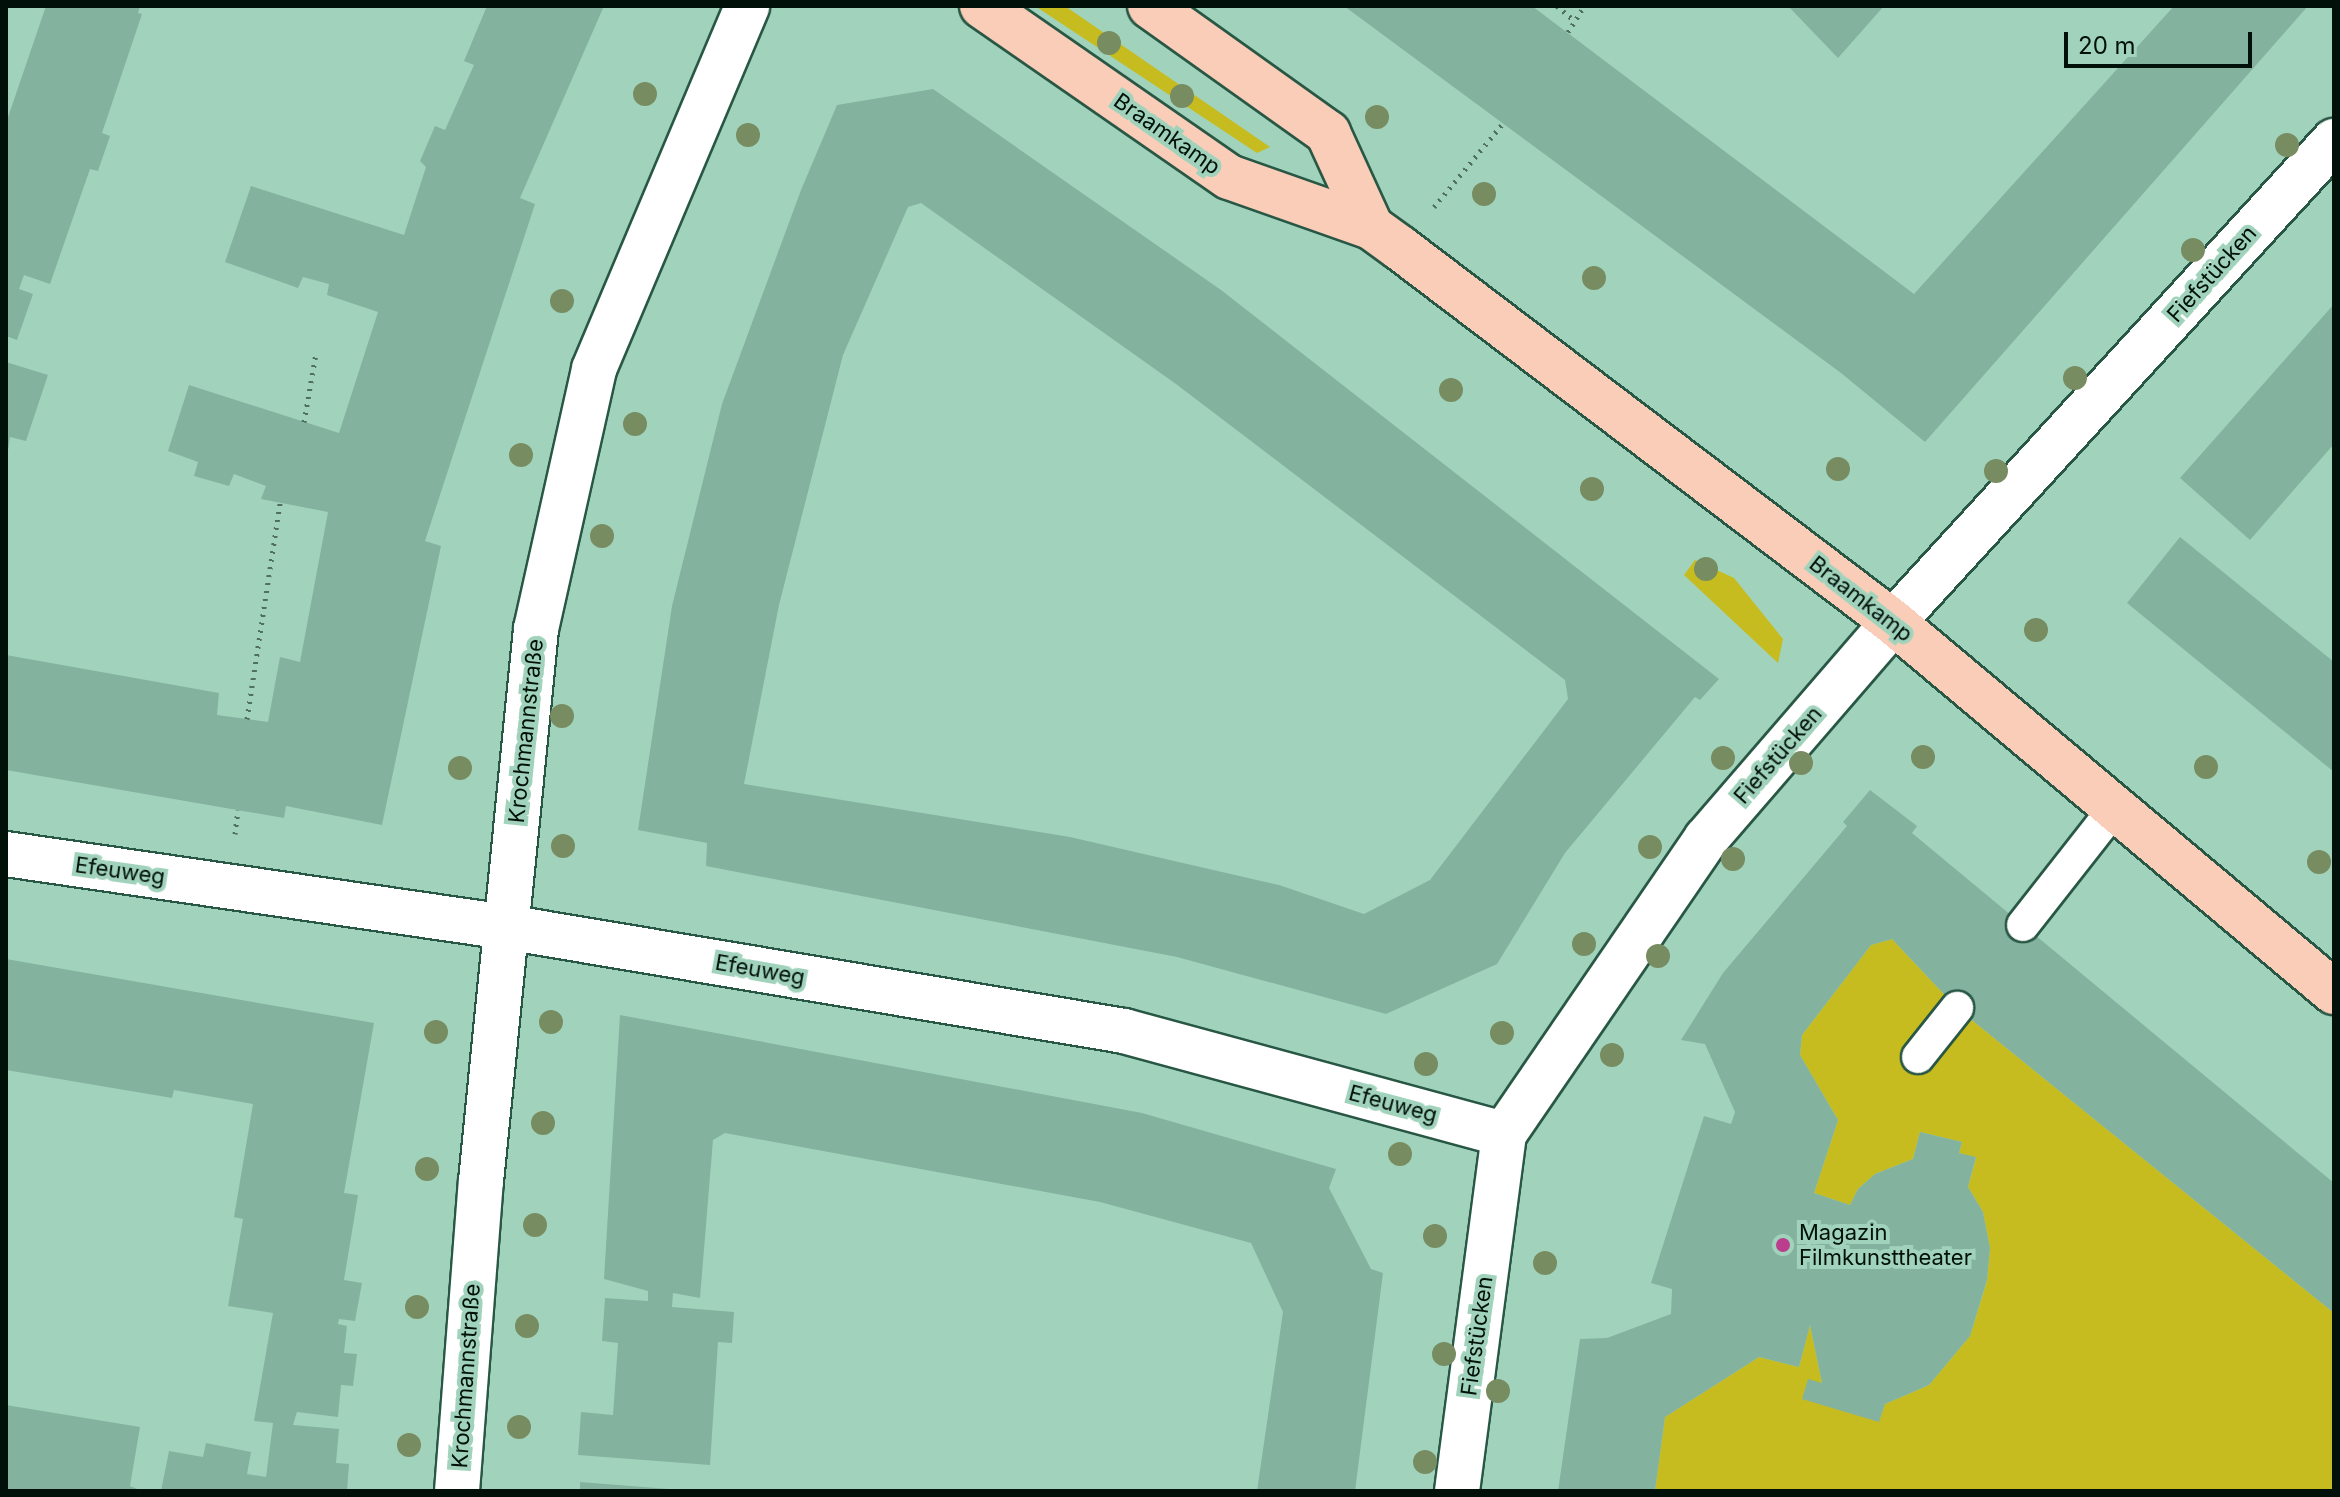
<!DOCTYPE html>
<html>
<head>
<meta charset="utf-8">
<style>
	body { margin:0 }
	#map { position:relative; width:2340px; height:1497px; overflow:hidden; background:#a1d3bc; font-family:Inter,sans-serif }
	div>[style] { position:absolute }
	.green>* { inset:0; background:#c6bc1f }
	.building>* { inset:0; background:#83b39e }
	.path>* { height:5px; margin-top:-2.5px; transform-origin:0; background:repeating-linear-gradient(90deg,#4f7061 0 2px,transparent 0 8px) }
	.roads { filter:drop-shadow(2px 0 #295745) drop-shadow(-2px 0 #295745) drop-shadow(0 2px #295745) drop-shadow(0 -2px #295745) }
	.service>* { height:32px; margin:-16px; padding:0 16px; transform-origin:16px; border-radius:16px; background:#fff }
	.minor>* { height:44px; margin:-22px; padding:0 22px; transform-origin:22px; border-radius:22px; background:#fff }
	.primary>* { height:44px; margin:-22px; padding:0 22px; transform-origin:22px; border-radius:22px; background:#facdb8 }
	.trees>* { width:24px; height:24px; margin:-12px; border-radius:50%; background:#788c61 }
	.dots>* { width:22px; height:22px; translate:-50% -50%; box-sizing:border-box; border:4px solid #a1d3bc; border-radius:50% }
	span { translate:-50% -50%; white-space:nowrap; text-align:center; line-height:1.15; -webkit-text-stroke:8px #a1d3bc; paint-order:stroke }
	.street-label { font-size:22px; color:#01110a }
	.poi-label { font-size:22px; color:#01110a }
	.left { translate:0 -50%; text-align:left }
	.frame { position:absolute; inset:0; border:8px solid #01110a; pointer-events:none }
	.scale { position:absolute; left:2064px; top:32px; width:188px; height:36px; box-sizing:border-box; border:4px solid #01110a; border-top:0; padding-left:10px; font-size:24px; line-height:28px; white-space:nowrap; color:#01110a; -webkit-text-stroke:6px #a1d3bc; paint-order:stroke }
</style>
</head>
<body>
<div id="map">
	<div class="green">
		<div style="clip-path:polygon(1035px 6px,1065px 6px,1270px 147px,1257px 153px)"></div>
		<div style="clip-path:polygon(1695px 560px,1734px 578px,1783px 639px,1778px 663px,1684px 575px)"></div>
		<div style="clip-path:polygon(1892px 939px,1957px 1008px,2334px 1313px,2334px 1491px,1655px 1491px,1665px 1417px,1759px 1357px,1799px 1367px,1810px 1325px,1822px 1383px,1879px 1421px,1885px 1404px,1929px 1385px,1970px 1336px,1987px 1281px,1990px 1248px,1983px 1212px,1968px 1187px,1976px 1158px,1959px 1153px,1962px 1142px,1920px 1132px,1913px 1159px,1875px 1174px,1858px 1189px,1850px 1205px,1814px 1193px,1838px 1120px,1800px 1055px,1802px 1035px,1871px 945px)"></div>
	</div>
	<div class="building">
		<div style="clip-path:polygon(46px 6px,140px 6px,138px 13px,142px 14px,102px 133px,110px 136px,98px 171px,90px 169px,50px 284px,24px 275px,19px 289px,33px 294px,17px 340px,6px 336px,6px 123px)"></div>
		<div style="clip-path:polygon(487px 6px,604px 6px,520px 198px,535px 204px,425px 541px,441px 546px,382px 825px,286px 806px,284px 818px,6px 770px,6px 655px,219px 693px,217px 715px,268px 722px,280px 657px,300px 662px,328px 512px,261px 499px,266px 486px,234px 474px,229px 486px,194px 476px,198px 462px,168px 451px,189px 385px,339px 433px,378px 312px,327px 295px,329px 284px,303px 277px,298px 288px,225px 262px,251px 186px,404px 235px,426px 167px,420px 161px,435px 126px,445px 130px,474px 65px,464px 61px)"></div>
		<div style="clip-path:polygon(1344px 6px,1532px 6px,1914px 294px,2174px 6px,2308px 6px,1925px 442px,1841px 373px)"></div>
		<div style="clip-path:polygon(1788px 6px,1884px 6px,1838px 58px)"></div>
		<div style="clip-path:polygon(evenodd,933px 89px,1221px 290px,1719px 679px,1700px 700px,1695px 697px,1565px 853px,1497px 964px,1386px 1014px,1177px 957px,706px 866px,707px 843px,638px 830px,672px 606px,722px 404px,801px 190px,837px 105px,933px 89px,921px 203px,1176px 384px,1565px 680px,1568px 699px,1430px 880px,1364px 914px,1279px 885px,1070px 837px,744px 784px,779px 605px,843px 355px,908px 207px,921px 203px)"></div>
		<div style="clip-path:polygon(2334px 304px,2334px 444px,2250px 540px,2180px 478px)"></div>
		<div style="clip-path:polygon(6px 362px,48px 375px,26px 441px,10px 437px,8px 450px)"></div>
		<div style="clip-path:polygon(2180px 537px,2334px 662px,2334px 772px,2127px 603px)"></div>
		<div style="clip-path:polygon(1870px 790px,1917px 826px,1912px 833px,2334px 1183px,2334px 1313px,1957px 1008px,1892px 939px,1871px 945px,1802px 1035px,1800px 1055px,1838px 1120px,1814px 1193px,1850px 1205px,1858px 1189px,1875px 1174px,1913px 1159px,1920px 1132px,1962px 1142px,1959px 1153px,1976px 1157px,1968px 1187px,1983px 1212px,1990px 1248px,1987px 1280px,1970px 1336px,1929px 1385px,1885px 1404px,1879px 1422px,1802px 1399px,1808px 1379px,1822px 1383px,1810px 1325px,1799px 1367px,1759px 1357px,1665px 1417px,1655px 1491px,1558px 1491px,1580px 1339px,1607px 1338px,1671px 1314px,1672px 1289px,1651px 1283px,1704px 1116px,1731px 1124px,1735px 1112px,1705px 1044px,1681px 1040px,1723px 973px,1847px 826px,1843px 822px)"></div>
		<div style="clip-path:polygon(6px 959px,374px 1023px,344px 1193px,358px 1195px,344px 1280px,362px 1283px,355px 1321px,339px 1319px,338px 1324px,347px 1326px,344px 1353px,357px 1354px,353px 1386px,341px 1385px,338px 1417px,297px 1412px,293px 1425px,339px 1429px,336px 1463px,349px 1464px,347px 1491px,161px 1491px,169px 1451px,203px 1457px,206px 1443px,251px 1452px,247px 1474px,266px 1477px,273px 1423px,254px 1421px,273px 1313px,228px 1306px,243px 1219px,234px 1217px,253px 1104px,174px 1090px,172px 1098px,6px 1070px)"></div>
		<div style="clip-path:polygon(620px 1015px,1142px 1113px,1336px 1169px,1329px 1188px,1371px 1269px,1383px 1273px,1355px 1491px,1257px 1491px,1283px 1312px,1251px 1243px,1100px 1202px,725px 1133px,713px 1140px,700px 1298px,673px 1293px,672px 1307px,734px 1312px,732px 1343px,718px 1342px,710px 1465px,578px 1455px,581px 1412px,613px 1415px,618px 1343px,602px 1341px,605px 1298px,648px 1301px,648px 1291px,604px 1279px)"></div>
		<div style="clip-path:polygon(6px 1405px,140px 1427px,130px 1486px,142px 1491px,6px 1491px)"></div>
		<div style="clip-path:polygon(580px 1482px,669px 1489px,669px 1491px,580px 1491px)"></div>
	</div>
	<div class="path">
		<div style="left:1557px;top:6px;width:23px;rotate:40deg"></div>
		<div style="left:1568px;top:32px;width:31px;rotate:-58deg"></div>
		<div style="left:1434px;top:207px;width:110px;rotate:-50.5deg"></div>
		<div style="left:304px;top:422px;width:70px;rotate:-80.1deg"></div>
		<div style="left:247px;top:719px;width:219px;rotate:-81.3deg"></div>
		<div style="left:235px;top:834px;width:24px;rotate:-83deg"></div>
	</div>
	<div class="roads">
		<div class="service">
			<div style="left:2023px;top:925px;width:152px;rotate:-51.9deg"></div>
			<div style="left:1918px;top:1057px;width:63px;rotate:-51.5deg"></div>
		</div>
		<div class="minor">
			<div style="left:6px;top:854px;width:505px;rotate:8.31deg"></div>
			<div style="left:506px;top:927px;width:627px;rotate:9.55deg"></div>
			<div style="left:1124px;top:1031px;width:394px;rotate:15.2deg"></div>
			<div style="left:457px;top:1491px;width:311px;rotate:-85.6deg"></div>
			<div style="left:481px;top:1181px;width:555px;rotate:-84.31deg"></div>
			<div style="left:536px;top:629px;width:266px;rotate:-77.4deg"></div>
			<div style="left:594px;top:369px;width:394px;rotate:-67.1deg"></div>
			<div style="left:1457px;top:1491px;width:360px;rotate:-82.5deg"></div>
			<div style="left:1504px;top:1134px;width:358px;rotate:-55.6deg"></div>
			<div style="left:1706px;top:839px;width:286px;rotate:-49.2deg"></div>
			<div style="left:1893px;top:622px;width:653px;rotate:-47.48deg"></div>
		</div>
		<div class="primary">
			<div style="left:982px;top:6px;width:300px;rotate:34.7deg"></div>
			<div style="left:1229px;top:177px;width:151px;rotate:19.4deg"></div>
			<div style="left:1371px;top:227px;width:36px;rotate:36deg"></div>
			<div style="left:1400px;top:248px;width:619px;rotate:37.18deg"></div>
			<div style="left:1893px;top:622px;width:576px;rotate:40deg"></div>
			<div style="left:1150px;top:6px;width:219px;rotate:35.5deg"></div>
			<div style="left:1328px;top:133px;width:103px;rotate:65.4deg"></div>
		</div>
	</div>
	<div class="trees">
		<div style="left:1109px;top:43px"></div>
		<div style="left:645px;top:94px"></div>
		<div style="left:1182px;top:96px"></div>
		<div style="left:1377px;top:117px"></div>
		<div style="left:748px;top:135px"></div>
		<div style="left:2287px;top:145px"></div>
		<div style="left:1484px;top:194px"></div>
		<div style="left:2193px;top:250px"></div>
		<div style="left:1594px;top:278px"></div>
		<div style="left:562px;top:301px"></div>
		<div style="left:2075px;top:378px"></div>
		<div style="left:1451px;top:390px"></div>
		<div style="left:635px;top:424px"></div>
		<div style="left:521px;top:455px"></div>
		<div style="left:1838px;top:469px"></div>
		<div style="left:1996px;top:471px"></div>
		<div style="left:1592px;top:489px"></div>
		<div style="left:602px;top:536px"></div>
		<div style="left:1706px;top:569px"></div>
		<div style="left:2036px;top:630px"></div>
		<div style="left:562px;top:716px"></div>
		<div style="left:1923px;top:757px"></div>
		<div style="left:1723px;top:758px"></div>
		<div style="left:1801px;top:763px"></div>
		<div style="left:2206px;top:767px"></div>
		<div style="left:460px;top:768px"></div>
		<div style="left:563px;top:846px"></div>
		<div style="left:1650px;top:847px"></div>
		<div style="left:1733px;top:859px"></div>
		<div style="left:2319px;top:862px"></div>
		<div style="left:1584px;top:944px"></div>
		<div style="left:1658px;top:956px"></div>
		<div style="left:551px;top:1022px"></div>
		<div style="left:436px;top:1032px"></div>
		<div style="left:1502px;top:1033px"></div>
		<div style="left:1612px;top:1055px"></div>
		<div style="left:1426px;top:1064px"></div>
		<div style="left:543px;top:1123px"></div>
		<div style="left:1400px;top:1154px"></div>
		<div style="left:427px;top:1169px"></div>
		<div style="left:535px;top:1225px"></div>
		<div style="left:1435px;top:1236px"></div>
		<div style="left:1545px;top:1263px"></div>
		<div style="left:417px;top:1307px"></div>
		<div style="left:527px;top:1326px"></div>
		<div style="left:1444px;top:1354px"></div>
		<div style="left:1498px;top:1391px"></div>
		<div style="left:519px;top:1427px"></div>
		<div style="left:409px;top:1445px"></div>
		<div style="left:1425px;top:1462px"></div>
	</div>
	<div class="dots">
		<div style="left:1783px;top:1245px;background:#ba3e8d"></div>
	</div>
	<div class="street-label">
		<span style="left:1167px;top:134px;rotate:35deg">Braamkamp</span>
		<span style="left:2212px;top:274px;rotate:-48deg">Fiefstücken</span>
		<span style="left:1861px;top:599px;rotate:38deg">Braamkamp</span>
		<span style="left:526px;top:731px;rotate:-84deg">Krochmannstraße</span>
		<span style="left:1778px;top:755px;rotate:-49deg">Fiefstücken</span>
		<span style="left:120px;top:871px;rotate:8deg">Efeuweg</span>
		<span style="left:760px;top:970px;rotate:10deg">Efeuweg</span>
		<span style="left:1393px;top:1104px;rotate:15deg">Efeuweg</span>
		<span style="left:1477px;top:1336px;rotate:-82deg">Fiefstücken</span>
		<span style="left:466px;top:1376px;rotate:-86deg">Krochmannstraße</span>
	</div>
	<div class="poi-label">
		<span class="left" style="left:1799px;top:1245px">Magazin<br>Filmkunsttheater</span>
	</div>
	<div class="frame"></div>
	<div class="scale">20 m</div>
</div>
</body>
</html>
